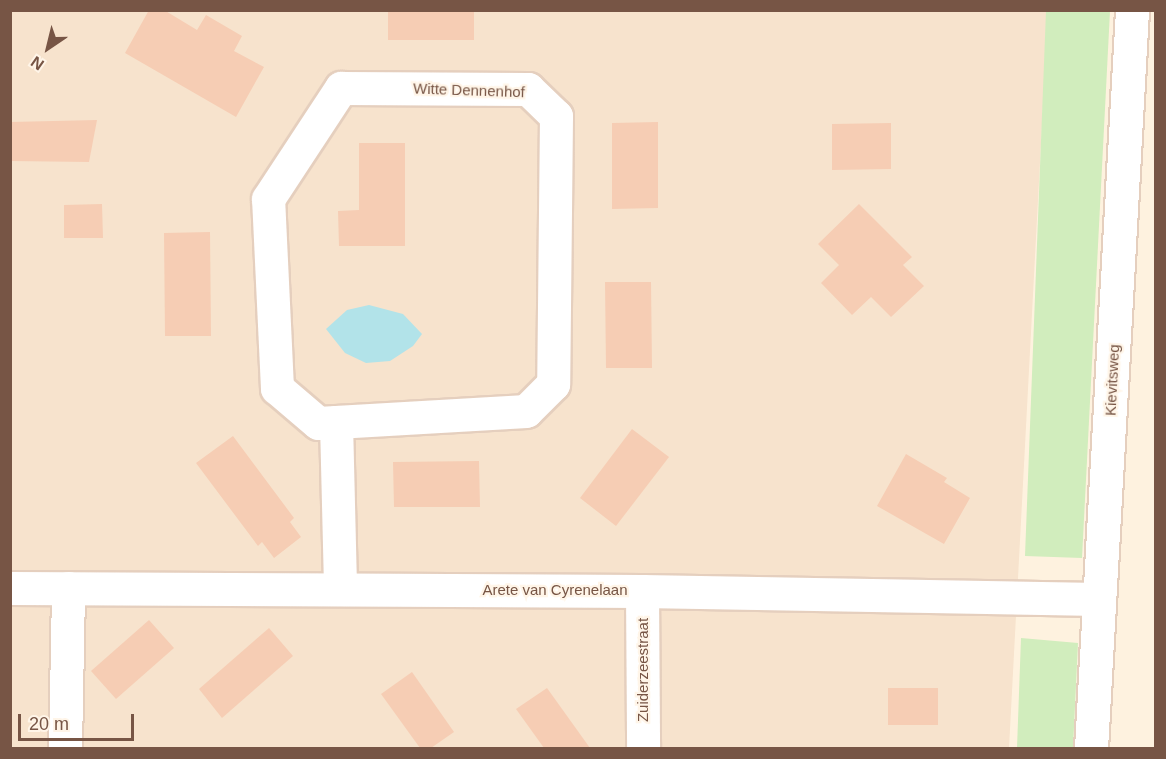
<!DOCTYPE html>
<html>
<head>
<meta charset="utf-8">
<style>
	body { margin:0 }
	#map { position:relative; width:1166px; height:759px; overflow:hidden; background:#fef2df; font-family:Arial,sans-serif }
	div>[style] { position:absolute }
	.residential>* { inset:0; background:#f7e3cd }
	.green>* { inset:0; background:#d1edbd }
	.water>* { inset:0; background:#b2e3e9 }
	.building>* { inset:0; background:#f6cdb4 }
	.roads { filter:drop-shadow(2px 0 #e5cfbe) drop-shadow(-2px 0 #e5cfbe) drop-shadow(0 2px #e5cfbe) drop-shadow(0 -2px #e5cfbe) }
	.minor>* { height:33px; margin:-16.5px; padding:0 16.5px; transform-origin:16.5px; border-radius:16.5px; background:#fff }
	span { translate:-50% -50%; white-space:nowrap; text-align:center; line-height:1.15; -webkit-text-stroke:4.5px #fff5e8; paint-order:stroke }
	.street-label { font-size:15px; color:#775545 }
	.frame { position:absolute; inset:0; border:12px solid #775545; pointer-events:none }
	.north { position:absolute; left:18px; top:18px; width:60px; height:60px; -webkit-text-stroke:4px #fff5e8; paint-order:stroke; rotate:215deg; font-size:16px; font-weight:700; line-height:24px; text-align:center; color:#775545 }
	.north::after { content:''; display:block; margin:auto; width:21px; height:27px; background:#775545; clip-path:polygon(50% 0,100% 100%,50% 72%,0 100%) }
	.scale { position:absolute; left:18px; top:714px; width:116px; height:27px; box-sizing:border-box; border:3px solid #775545; border-top:0; padding-left:8px; font-size:18px; line-height:21px; white-space:nowrap; color:#775545; -webkit-text-stroke:4px #fff5e8; paint-order:stroke }
</style>
</head>
<body>
<div id="map">
	<div class="residential">
		<div style="clip-path:polygon(10px 11px,1048px 11px,1009px 748px,11px 748px)"></div>
	</div>
	<div class="green">
		<div style="clip-path:polygon(1046px 11px,1110px 11px,1082px 558px,1025px 556px)"></div>
		<div style="clip-path:polygon(1021px 638px,1078px 643px,1073px 748px,1017px 748px)"></div>
	</div>
	<div class="water">
		<div style="clip-path:polygon(369px 305px,403px 314px,422px 334px,413px 346px,390px 361px,366px 363px,345px 353px,326px 329px,347px 310px)"></div>
	</div>
	<div class="building">
		<div style="clip-path:polygon(149px 10px,164px 10px,197px 30px,206px 15px,242px 36px,234px 51px,264px 67px,236px 117px,125px 53px)"></div>
		<div style="clip-path:polygon(388px 10px,474px 10px,474px 40px,388px 40px)"></div>
		<div style="clip-path:polygon(97px 120px,89px 162px,10px 161px,10px 122px)"></div>
		<div style="clip-path:polygon(658px 122px,658px 208px,612px 209px,612px 123px)"></div>
		<div style="clip-path:polygon(891px 123px,891px 169px,832px 170px,832px 124px)"></div>
		<div style="clip-path:polygon(359px 143px,405px 143px,405px 246px,339px 246px,338px 211px,359px 210px)"></div>
		<div style="clip-path:polygon(102px 204px,103px 238px,64px 238px,64px 205px)"></div>
		<div style="clip-path:polygon(859px 204px,912px 257px,903px 265px,924px 286px,891px 317px,871px 297px,852px 315px,821px 283px,839px 265px,818px 244px)"></div>
		<div style="clip-path:polygon(210px 232px,211px 336px,165px 336px,164px 233px)"></div>
		<div style="clip-path:polygon(605px 282px,651px 282px,652px 368px,606px 368px)"></div>
		<div style="clip-path:polygon(632px 429px,669px 457px,616px 526px,580px 498px)"></div>
		<div style="clip-path:polygon(233px 436px,294px 518px,290px 522px,301px 537px,274px 558px,262px 542px,258px 546px,196px 463px)"></div>
		<div style="clip-path:polygon(906px 454px,947px 478px,944px 482px,970px 498px,944px 544px,877px 506px)"></div>
		<div style="clip-path:polygon(479px 461px,480px 507px,394px 507px,393px 462px)"></div>
		<div style="clip-path:polygon(149px 620px,174px 648px,116px 699px,91px 671px)"></div>
		<div style="clip-path:polygon(269px 628px,293px 656px,222px 718px,199px 689px)"></div>
		<div style="clip-path:polygon(412px 672px,454px 732px,431px 748px,420px 748px,381px 694px)"></div>
		<div style="clip-path:polygon(547px 688px,590px 748px,544px 748px,516px 709px)"></div>
		<div style="clip-path:polygon(888px 688px,938px 688px,938px 725px,888px 725px)"></div>
	</div>
	<div class="roads">
		<div class="minor">
			<div style="left:341px;top:88px;width:187px;rotate:0.3deg"></div>
			<div style="left:528px;top:89px;width:39px;rotate:44deg"></div>
			<div style="left:556px;top:116px;width:268px;rotate:90.6deg"></div>
			<div style="left:553px;top:384px;width:38px;rotate:135deg"></div>
			<div style="left:526px;top:411px;width:208px;rotate:176.7deg"></div>
			<div style="left:318px;top:423px;width:54px;rotate:-139.5deg"></div>
			<div style="left:277px;top:388px;width:189px;rotate:-92.7deg"></div>
			<div style="left:268px;top:199px;width:133px;rotate:-56.7deg"></div>
			<div style="left:336px;top:422px;width:167px;rotate:88.6deg"></div>
			<div style="left:10px;top:588px;width:632px;rotate:0.27deg"></div>
			<div style="left:642px;top:591px;width:457px;rotate:1deg"></div>
			<div style="left:642px;top:591px;width:157px;rotate:89.6deg"></div>
			<div style="left:65px;top:748px;width:160px;rotate:-88.9deg"></div>
			<div style="left:1091px;top:748px;width:739px;rotate:-86.82deg"></div>
		</div>
	</div>
	<div class="street-label">
		<span style="left:469px;top:90px;rotate:2deg">Witte Dennenhof</span>
		<span style="left:1112px;top:380px;rotate:-87deg">Kievitsweg</span>
		<span style="left:555px;top:590px">Arete van Cyrenelaan</span>
		<span style="left:643px;top:670px;rotate:-90deg">Zuiderzeestraat</span>
	</div>
	<div class="frame"></div>
	<div class="north">N</div>
	<div class="scale">20 m</div>
</div>
</body>
</html>
